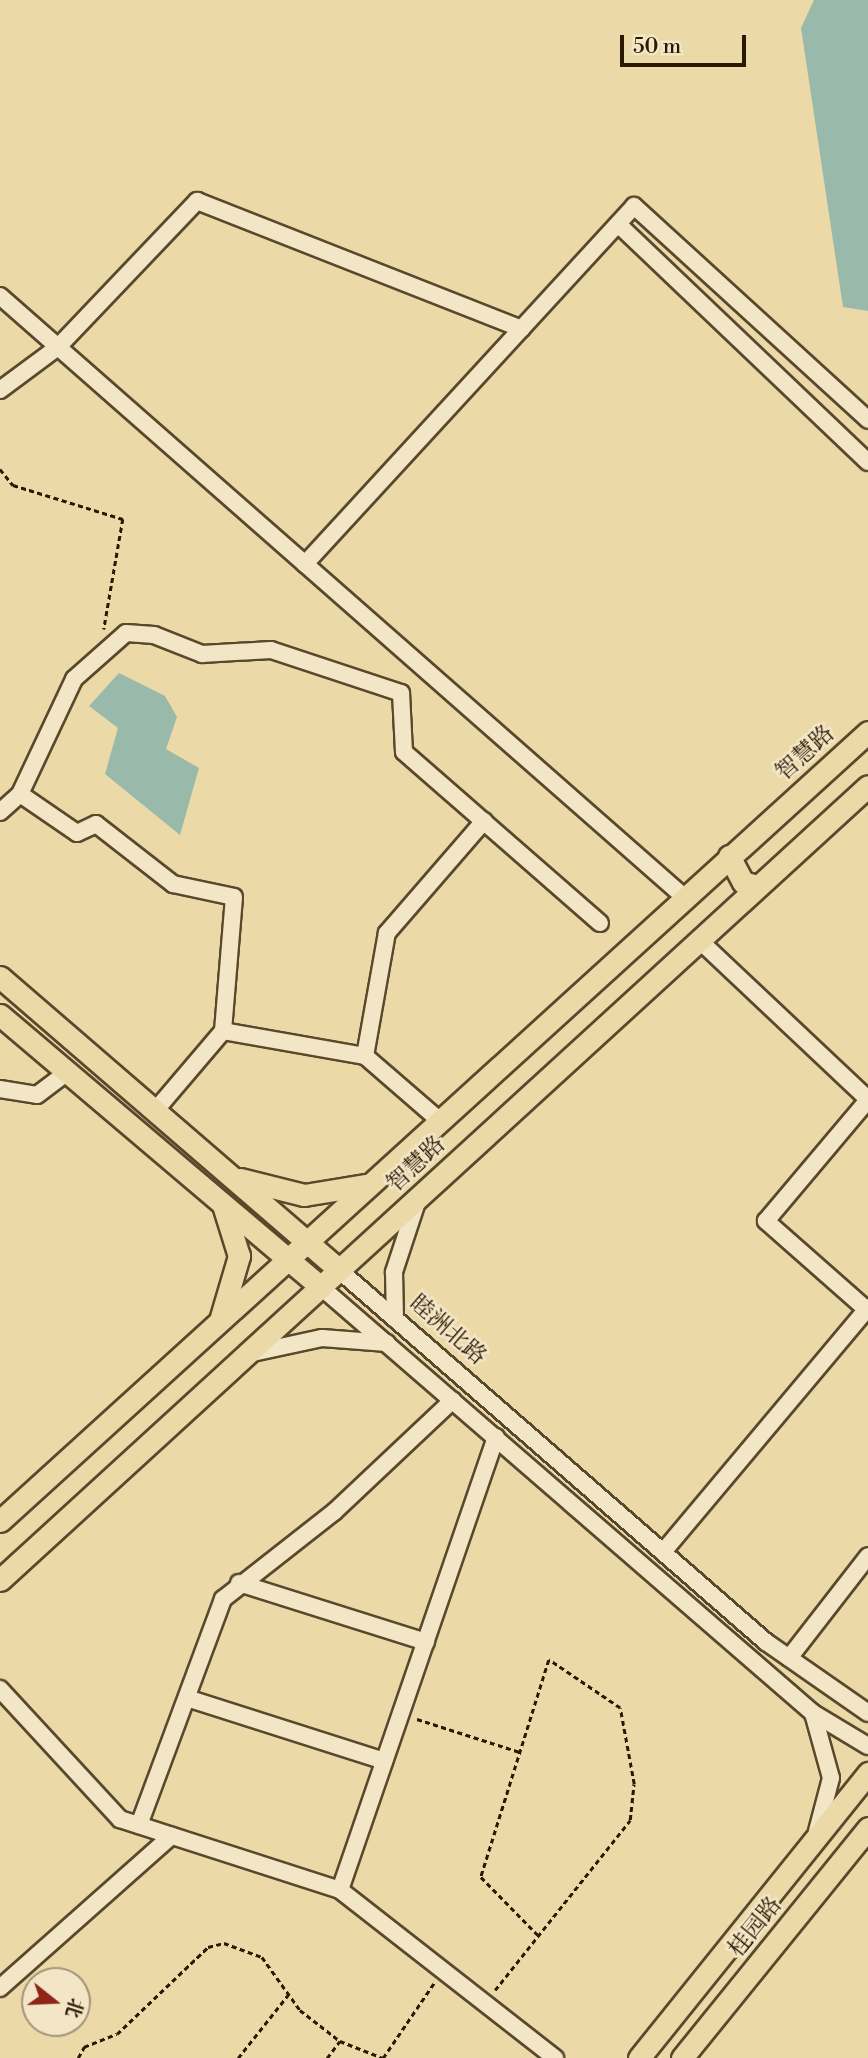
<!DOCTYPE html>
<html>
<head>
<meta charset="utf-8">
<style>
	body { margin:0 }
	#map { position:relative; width:868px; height:2058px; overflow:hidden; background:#ecd9a8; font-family:"Libre Bodoni","Noto Serif SC",serif }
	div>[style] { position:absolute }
	.water>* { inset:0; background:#99baaa }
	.path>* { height:2.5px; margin-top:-1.25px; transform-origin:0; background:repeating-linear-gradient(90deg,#291802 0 5px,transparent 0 8.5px) }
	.roads { filter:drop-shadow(2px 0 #5a482c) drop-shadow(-2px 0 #5a482c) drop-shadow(0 2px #5a482c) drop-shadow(0 -2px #5a482c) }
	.minor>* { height:16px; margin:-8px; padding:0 8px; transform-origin:8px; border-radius:8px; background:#f3e6c6 }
	.major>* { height:21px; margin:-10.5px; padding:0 10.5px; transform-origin:10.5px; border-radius:10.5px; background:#ecd9a8 }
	span { translate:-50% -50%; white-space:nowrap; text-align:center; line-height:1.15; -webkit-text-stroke:5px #f3e6c6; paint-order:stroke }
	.street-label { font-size:23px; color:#291802 }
	.north { position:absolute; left:21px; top:1967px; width:70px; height:70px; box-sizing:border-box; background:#f3e6c6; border:2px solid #a29478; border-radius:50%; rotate:108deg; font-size:19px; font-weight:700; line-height:28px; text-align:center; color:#291802 }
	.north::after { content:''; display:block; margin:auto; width:24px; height:32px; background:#8f2418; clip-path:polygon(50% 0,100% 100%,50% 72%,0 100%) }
	.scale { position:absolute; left:620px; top:35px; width:126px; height:32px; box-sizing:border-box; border:4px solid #291802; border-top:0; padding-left:9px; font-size:21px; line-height:24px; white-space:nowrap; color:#291802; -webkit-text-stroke:5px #f3e6c6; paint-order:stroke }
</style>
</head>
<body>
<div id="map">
	<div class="water">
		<div style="clip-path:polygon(814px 0,868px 0,868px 311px,843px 307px,801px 28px)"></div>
		<div style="clip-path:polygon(119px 673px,165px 696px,177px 717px,166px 749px,199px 768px,180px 835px,105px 774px,118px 728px,89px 706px)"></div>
	</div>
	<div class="path">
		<div style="left:0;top:469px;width:21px;rotate:51deg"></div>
		<div style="left:13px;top:485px;width:115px;rotate:17.2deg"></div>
		<div style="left:123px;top:519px;width:112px;rotate:99.8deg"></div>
		<div style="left:417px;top:1719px;width:108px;rotate:17.8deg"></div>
		<div style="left:495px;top:1990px;width:217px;rotate:-51.5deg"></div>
		<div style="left:630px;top:1820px;width:36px;rotate:-84deg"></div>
		<div style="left:634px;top:1784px;width:77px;rotate:-100.4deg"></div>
		<div style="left:620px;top:1708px;width:86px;rotate:-145.9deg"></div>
		<div style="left:549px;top:1660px;width:227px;rotate:107.4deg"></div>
		<div style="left:481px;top:1877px;width:81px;rotate:45.5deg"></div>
		<div style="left:78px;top:2058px;width:13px;rotate:-61deg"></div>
		<div style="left:84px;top:2047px;width:35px;rotate:-22deg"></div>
		<div style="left:117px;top:2034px;width:126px;rotate:-43.7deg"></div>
		<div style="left:208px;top:1947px;width:16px;rotate:-14deg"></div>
		<div style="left:224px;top:1943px;width:40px;rotate:20.2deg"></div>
		<div style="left:262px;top:1957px;width:65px;rotate:54.4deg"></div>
		<div style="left:300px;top:2010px;width:51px;rotate:37.8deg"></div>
		<div style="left:340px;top:2041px;width:46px;rotate:21.6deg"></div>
		<div style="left:238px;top:2058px;width:80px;rotate:-51.6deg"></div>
		<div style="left:327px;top:2058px;width:21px;rotate:-53deg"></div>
		<div style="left:383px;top:2058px;width:91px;rotate:-55.8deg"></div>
	</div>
	<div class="roads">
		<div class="minor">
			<div style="left:618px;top:224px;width:345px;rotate:43.6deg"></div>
			<div style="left:0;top:296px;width:911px;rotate:41.3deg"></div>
			<div style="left:0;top:390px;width:72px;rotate:-36.6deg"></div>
			<div style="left:58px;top:347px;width:202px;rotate:-46.4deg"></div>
			<div style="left:197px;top:201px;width:349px;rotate:21.5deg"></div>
			<div style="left:305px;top:564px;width:486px;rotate:-47.4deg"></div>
			<div style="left:634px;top:206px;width:317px;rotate:42.4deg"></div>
			<div style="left:20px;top:794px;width:69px;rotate:34.4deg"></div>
			<div style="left:77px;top:833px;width:21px;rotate:-25deg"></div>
			<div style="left:96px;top:824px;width:98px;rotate:37.9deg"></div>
			<div style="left:173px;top:884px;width:62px;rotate:12deg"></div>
			<div style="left:234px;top:897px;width:134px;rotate:94.7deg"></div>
			<div style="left:223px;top:1031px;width:105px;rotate:130.4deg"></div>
			<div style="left:0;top:812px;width:27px;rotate:-42deg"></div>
			<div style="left:20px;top:794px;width:127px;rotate:-64.8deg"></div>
			<div style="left:74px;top:679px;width:69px;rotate:-41.5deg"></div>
			<div style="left:126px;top:633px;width:28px;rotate:4deg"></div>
			<div style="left:154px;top:635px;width:52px;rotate:21.6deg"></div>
			<div style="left:202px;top:654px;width:69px;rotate:-3.3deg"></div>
			<div style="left:271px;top:650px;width:137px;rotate:18.3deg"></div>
			<div style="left:401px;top:693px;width:59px;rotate:87.1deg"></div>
			<div style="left:404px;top:752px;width:260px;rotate:41.1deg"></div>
			<div style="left:699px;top:940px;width:232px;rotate:43.3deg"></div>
			<div style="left:223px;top:1031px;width:144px;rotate:10deg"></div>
			<div style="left:365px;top:1056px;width:125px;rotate:-79.9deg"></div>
			<div style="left:387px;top:933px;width:148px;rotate:-49.1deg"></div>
			<div style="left:365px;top:1056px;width:98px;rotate:40.9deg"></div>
			<div style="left:0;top:1089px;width:37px;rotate:9deg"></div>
			<div style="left:37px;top:1095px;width:36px;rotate:-37deg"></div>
			<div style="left:339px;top:1270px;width:566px;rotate:41.06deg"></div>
			<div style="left:766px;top:1642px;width:124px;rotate:34.8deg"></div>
			<div style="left:321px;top:1287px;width:651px;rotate:40.89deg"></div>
			<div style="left:813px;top:1713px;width:64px;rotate:31deg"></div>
			<div style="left:867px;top:1310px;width:135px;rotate:-138.6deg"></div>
			<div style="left:766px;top:1221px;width:158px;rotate:-49.9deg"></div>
			<div style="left:395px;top:1319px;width:47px;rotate:-91.2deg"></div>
			<div style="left:394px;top:1272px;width:77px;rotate:-71.8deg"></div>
			<div style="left:248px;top:1354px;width:76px;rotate:-12.2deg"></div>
			<div style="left:322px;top:1338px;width:65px;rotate:4.4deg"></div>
			<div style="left:663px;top:1552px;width:319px;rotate:-50deg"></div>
			<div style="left:239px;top:1583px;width:196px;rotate:17.5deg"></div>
			<div style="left:789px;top:1658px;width:129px;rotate:-52.2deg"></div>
			<div style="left:0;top:1689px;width:177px;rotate:47.3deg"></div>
			<div style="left:120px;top:1819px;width:231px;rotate:17.9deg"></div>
			<div style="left:340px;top:1890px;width:273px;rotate:38deg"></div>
			<div style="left:187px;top:1698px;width:207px;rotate:17.7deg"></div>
			<div style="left:813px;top:1713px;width:67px;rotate:74.5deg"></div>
			<div style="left:831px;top:1778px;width:55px;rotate:104.8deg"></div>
			<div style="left:139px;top:1825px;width:241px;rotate:-69.6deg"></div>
			<div style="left:223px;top:1599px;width:141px;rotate:-38.1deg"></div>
			<div style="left:334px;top:1512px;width:163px;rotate:-43.3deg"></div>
			<div style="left:340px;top:1890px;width:479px;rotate:-71deg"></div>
			<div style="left:0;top:1988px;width:229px;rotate:-41.6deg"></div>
		</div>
		<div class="major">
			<div style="left:729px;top:856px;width:30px;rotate:62deg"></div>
			<div style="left:743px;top:882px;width:15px;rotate:16deg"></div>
			<div style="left:0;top:977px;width:448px;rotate:40.8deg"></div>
			<div style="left:0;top:1015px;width:421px;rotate:40.3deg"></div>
			<div style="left:240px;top:1179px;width:66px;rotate:14deg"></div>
			<div style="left:304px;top:1195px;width:63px;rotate:-9.2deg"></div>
			<div style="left:221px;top:1317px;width:64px;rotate:-73.6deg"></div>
			<div style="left:239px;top:1256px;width:53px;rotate:-107.4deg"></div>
			<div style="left:0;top:1521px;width:1173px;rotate:-42.27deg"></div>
			<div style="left:0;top:1580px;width:1176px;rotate:-42.45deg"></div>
			<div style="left:639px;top:2058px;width:366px;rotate:-51.2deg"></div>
			<div style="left:682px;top:2058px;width:296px;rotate:-51deg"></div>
		</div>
	</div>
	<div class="street-label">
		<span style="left:805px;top:753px;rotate:-42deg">智慧路</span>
		<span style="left:416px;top:1164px;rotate:-43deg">智慧路</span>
		<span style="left:448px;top:1330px;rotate:41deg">睦洲北路</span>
		<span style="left:755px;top:1927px;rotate:-51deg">桂园路</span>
	</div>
	<div class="north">北</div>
	<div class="scale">50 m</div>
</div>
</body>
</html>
